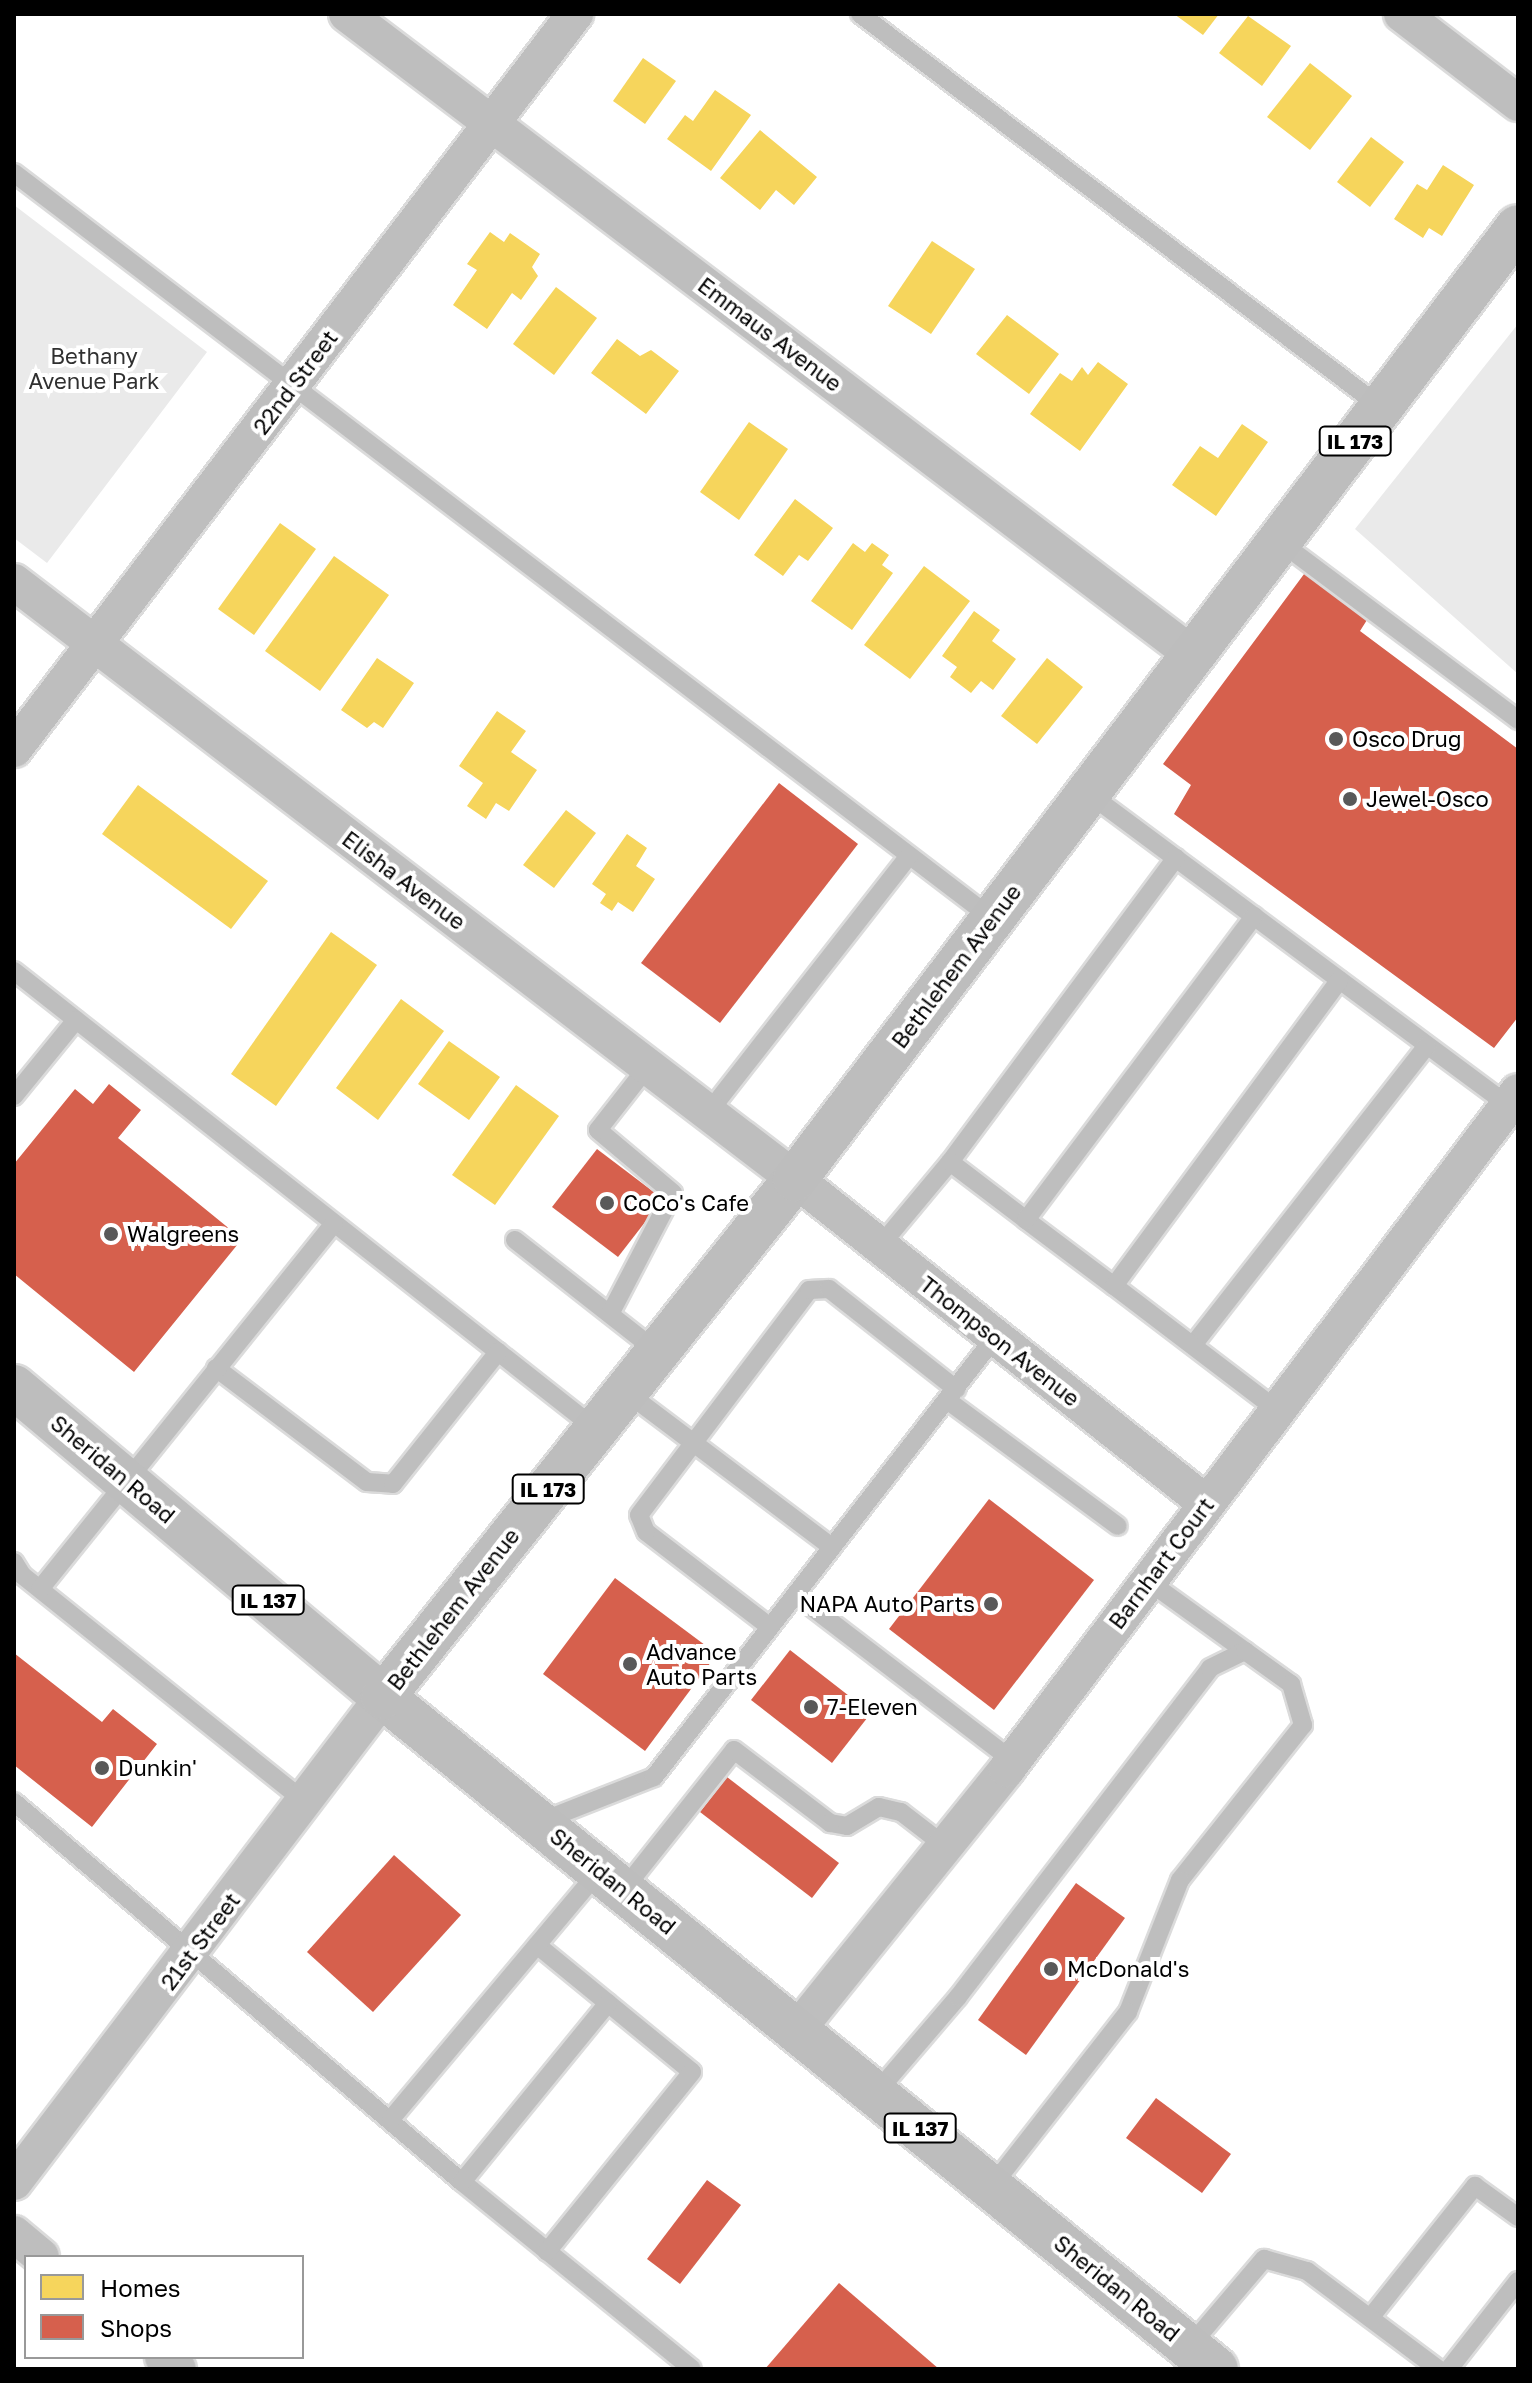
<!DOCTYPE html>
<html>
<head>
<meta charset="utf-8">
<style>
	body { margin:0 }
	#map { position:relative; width:1532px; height:2383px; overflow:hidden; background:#fff; font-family:"Golos Text",sans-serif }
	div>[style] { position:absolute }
	.green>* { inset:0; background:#eaeaea }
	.homes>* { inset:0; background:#f6d55c }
	.shops>* { inset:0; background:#d6604d }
	.roads { filter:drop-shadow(2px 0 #dbdbdb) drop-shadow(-2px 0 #dbdbdb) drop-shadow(0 2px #dbdbdb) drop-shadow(0 -2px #dbdbdb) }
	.service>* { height:18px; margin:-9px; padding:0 9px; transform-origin:9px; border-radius:9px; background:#bebebe }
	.minor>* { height:36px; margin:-18px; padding:0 18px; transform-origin:18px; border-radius:18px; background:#bebebe }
	.primary>* { height:44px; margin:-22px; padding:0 22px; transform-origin:22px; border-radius:22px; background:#bdbdbd }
	.dots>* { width:22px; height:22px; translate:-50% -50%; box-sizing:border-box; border:4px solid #fff; border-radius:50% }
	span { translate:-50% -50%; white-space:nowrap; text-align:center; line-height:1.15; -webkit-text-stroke:8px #fff; paint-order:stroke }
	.shield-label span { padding:2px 6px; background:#fff; border:2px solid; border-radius:6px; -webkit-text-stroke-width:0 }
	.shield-label { font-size:20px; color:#000; font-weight:700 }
	.street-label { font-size:22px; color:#000 }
	.park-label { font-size:22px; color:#303030 }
	.poi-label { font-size:22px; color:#000 }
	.left { translate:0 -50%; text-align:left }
	.right { translate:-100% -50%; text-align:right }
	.frame { position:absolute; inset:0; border:16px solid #000; pointer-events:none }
	.legend { position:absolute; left:24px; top:2255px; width:280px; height:104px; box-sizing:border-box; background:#fff; border:2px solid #999; margin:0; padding:10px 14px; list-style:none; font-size:24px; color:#000 }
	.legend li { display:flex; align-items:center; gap:16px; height:40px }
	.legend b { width:40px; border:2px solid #999 }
</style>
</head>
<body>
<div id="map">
	<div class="green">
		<div style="clip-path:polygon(14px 205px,207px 352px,47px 563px,14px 538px)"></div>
		<div style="clip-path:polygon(1518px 324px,1518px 674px,1355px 529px)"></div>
	</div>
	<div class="homes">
		<div style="clip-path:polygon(1174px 14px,1219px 14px,1203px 35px)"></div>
		<div style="clip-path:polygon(1248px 16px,1291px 46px,1262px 86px,1219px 53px)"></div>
		<div style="clip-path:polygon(643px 58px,676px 81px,645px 124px,613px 101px)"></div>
		<div style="clip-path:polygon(1310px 63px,1352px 96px,1310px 150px,1267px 117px)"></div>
		<div style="clip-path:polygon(715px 90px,751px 115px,711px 171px,667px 139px,685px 115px,693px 121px)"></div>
		<div style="clip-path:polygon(760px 130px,817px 177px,794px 205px,776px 190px,760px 210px,720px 178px)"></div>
		<div style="clip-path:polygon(1371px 137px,1404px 162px,1370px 207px,1337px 182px)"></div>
		<div style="clip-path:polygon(1443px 165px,1474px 185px,1442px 236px,1429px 228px,1423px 238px,1394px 219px,1417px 184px,1427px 190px)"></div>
		<div style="clip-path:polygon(490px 232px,504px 242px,510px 233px,540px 254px,532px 267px,538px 276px,521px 300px,512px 293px,487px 329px,453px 305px,477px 270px,467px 264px)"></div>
		<div style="clip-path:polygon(932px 241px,975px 269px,931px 334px,888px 306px)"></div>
		<div style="clip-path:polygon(556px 287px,597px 318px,554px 375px,513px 344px)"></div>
		<div style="clip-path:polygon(1007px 315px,1059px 354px,1029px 394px,976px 354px)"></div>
		<div style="clip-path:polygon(617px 339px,640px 356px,651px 350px,679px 371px,646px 414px,591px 373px)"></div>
		<div style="clip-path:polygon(1098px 362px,1128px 384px,1080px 451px,1030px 414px,1060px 373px,1072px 381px,1082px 367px,1088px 375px)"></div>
		<div style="clip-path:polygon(749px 422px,788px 449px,739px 520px,700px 492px)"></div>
		<div style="clip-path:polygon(1242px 424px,1268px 442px,1216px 516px,1172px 485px,1200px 446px,1218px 458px)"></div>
		<div style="clip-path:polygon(795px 499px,833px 528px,808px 561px,799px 555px,783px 576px,754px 555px)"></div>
		<div style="clip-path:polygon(280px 523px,316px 549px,254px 635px,218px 609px)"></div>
		<div style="clip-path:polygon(853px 543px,865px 552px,872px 543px,889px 555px,882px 565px,893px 573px,852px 630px,811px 601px)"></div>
		<div style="clip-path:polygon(334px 556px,389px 595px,320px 691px,265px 651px)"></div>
		<div style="clip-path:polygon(924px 566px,970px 601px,910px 679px,864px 645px)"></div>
		<div style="clip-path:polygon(974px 611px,1000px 630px,992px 641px,1016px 659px,993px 690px,981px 681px,971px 693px,950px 677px,957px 667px,942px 656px)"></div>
		<div style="clip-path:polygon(377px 658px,414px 683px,383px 728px,374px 722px,367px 728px,341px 710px)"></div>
		<div style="clip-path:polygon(1047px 658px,1083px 687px,1037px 744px,1001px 716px)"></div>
		<div style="clip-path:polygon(497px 711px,526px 731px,511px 752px,537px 770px,509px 811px,496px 803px,486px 819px,467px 806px,483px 783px,459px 766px)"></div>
		<div style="clip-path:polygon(138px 785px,268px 881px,231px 929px,102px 834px)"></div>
		<div style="clip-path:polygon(566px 810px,596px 833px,554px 888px,523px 865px)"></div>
		<div style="clip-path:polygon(627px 834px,647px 848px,636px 866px,655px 879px,633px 912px,618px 902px,612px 911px,600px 903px,606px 894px,592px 884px)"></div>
		<div style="clip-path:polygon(331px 932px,377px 965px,276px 1106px,231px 1074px)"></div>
		<div style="clip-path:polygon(401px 999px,444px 1031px,378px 1120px,336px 1088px)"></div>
		<div style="clip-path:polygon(449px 1041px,500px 1077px,469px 1120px,418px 1084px)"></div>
		<div style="clip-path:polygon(516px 1085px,559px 1116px,495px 1205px,452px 1175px)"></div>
	</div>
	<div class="shops">
		<div style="clip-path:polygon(1310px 566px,1372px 612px,1360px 631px,1518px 749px,1518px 1017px,1494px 1048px,1174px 814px,1191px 785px,1163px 764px)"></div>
		<div style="clip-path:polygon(779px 783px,858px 844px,720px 1023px,641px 963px)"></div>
		<div style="clip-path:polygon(109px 1084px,141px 1110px,118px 1138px,242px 1239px,134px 1372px,14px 1274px,14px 1164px,75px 1089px,93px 1104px)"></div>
		<div style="clip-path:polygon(597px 1149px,663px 1199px,618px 1257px,552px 1207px)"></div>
		<div style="clip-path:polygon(989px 1499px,1094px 1580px,994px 1710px,889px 1629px)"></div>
		<div style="clip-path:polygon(615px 1578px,717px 1654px,645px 1751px,543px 1674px)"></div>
		<div style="clip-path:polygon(790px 1650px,871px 1713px,832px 1763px,751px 1700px)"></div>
		<div style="clip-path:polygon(14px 1653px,102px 1722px,113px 1709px,157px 1744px,92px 1827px,14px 1765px)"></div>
		<div style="clip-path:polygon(727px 1777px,839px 1863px,812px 1898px,700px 1812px)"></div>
		<div style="clip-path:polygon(394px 1855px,461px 1915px,373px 2012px,307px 1952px)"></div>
		<div style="clip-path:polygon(1076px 1883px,1125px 1918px,1026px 2055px,978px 2020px)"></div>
		<div style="clip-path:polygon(1156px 2098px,1231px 2154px,1202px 2193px,1126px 2138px)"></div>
		<div style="clip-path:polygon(707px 2180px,741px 2205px,680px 2284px,647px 2259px)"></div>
		<div style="clip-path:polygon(839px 2283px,939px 2369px,765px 2369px)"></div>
	</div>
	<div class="roads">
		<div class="service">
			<div style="left:860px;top:14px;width:653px;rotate:37.03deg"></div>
			<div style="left:14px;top:173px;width:1231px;rotate:37.31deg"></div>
			<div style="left:1279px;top:541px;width:299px;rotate:36.8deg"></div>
			<div style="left:1088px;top:793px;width:523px;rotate:36.61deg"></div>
			<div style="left:14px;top:971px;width:741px;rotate:38.2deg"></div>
			<div style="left:14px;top:1096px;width:98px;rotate:-50.8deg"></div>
			<div style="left:708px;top:1113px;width:326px;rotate:-52deg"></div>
			<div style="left:950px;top:1162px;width:379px;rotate:-53.4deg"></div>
			<div style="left:515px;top:1240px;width:182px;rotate:38.1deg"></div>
			<div style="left:880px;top:1246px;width:109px;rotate:-50.2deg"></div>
			<div style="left:950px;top:1162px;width:96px;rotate:37.3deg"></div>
			<div style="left:1114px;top:1286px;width:110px;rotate:-143.1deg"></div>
			<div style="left:1026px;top:1220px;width:380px;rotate:-53.1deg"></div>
			<div style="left:610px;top:1314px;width:136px;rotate:-62.5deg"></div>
			<div style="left:673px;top:1193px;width:98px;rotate:-140deg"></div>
			<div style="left:598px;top:1130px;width:81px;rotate:-52deg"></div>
			<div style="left:1193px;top:1345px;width:380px;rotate:-52deg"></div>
			<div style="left:216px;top:1368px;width:189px;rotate:37.1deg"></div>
			<div style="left:367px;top:1482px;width:26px;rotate:4deg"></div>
			<div style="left:393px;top:1484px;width:169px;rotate:-51.5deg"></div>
			<div style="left:626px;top:1392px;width:258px;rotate:37deg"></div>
			<div style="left:947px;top:1400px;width:212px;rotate:36.4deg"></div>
			<div style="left:1277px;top:1410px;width:205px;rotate:-142.7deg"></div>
			<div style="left:1114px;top:1286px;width:380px;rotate:-53.6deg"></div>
			<div style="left:14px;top:1562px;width:15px;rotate:58deg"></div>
			<div style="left:22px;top:1575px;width:363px;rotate:38.7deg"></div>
			<div style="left:1148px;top:1581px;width:120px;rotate:35.8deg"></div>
			<div style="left:40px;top:1589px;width:469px;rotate:-51.2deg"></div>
			<div style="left:796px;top:1595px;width:273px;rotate:37.4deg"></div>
			<div style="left:770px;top:1627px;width:156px;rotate:-142.5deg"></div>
			<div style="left:646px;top:1532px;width:18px;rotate:-112deg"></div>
			<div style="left:639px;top:1515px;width:282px;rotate:-52.9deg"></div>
			<div style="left:809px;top:1290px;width:20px;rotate:-3deg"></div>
			<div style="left:829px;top:1289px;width:162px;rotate:38.2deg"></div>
			<div style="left:14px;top:1802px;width:587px;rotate:40.31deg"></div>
			<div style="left:462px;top:2182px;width:296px;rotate:39.1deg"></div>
			<div style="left:542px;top:1821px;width:120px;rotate:-21.4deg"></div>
			<div style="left:654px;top:1777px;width:557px;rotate:-52.22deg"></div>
			<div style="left:624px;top:1889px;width:177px;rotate:-51.6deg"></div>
			<div style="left:734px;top:1750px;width:121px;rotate:37.2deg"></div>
			<div style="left:830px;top:1823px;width:17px;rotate:10deg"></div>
			<div style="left:847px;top:1826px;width:37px;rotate:-31deg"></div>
			<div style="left:879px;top:1807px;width:23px;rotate:13deg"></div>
			<div style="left:901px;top:1812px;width:56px;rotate:37.7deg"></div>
			<div style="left:537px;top:1945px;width:200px;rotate:39.3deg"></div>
			<div style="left:692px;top:2072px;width:231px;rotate:128.9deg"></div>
			<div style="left:876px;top:2093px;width:126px;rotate:-49.5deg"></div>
			<div style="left:958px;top:1997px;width:414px;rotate:-52.5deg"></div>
			<div style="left:1210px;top:1668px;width:39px;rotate:-26deg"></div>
			<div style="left:1245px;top:1651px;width:57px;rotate:35.7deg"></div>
			<div style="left:1291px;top:1684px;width:43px;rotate:73.7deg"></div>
			<div style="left:1303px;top:1725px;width:198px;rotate:128.4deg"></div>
			<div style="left:1180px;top:1880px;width:142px;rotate:111.5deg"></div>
			<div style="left:1128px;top:2012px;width:221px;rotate:128deg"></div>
			<div style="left:391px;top:2119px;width:325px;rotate:-50deg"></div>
			<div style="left:462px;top:2182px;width:231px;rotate:-50.8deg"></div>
			<div style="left:1370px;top:2318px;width:169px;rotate:-51.5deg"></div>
			<div style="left:1475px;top:2186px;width:53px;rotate:35.8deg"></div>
			<div style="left:1189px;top:2347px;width:116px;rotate:-49.6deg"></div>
			<div style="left:1264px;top:2259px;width:45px;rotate:15.6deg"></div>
			<div style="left:1307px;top:2271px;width:164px;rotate:36.8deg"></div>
			<div style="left:1449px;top:2369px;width:112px;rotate:-51.9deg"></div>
		</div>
		<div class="minor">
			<div style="left:347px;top:14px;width:1061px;rotate:37.15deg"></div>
			<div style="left:1402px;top:14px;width:146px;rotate:37.5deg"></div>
			<div style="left:14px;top:582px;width:983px;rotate:37.39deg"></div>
			<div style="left:795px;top:1179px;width:523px;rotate:38.25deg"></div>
			<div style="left:14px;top:749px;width:925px;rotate:-52.65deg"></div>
			<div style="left:798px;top:2029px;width:334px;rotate:-51.2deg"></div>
			<div style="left:1007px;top:1769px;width:848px;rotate:-52.95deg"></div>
			<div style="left:14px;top:2182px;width:609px;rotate:-52.74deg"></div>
			<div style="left:14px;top:2234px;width:35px;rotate:40deg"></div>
			<div style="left:163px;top:2357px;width:19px;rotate:39deg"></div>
		</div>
		<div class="primary">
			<div style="left:14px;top:1387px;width:482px;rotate:40deg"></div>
			<div style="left:383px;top:1697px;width:1070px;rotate:38.89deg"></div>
			<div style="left:383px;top:1697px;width:662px;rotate:-51.5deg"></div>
			<div style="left:795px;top:1179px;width:1195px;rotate:-52.79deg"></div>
		</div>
	</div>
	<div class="dots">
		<div style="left:1336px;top:739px;background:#595959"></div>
		<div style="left:1350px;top:799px;background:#595959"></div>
		<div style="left:607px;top:1203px;background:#595959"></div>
		<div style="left:111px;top:1234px;background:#595959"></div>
		<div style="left:991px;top:1604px;background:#595959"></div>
		<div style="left:630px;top:1664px;background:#595959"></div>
		<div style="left:811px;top:1707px;background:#595959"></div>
		<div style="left:102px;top:1768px;background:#595959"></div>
		<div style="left:1051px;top:1969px;background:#595959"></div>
	</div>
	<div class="shield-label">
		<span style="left:1355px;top:441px">IL 173</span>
		<span style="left:548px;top:1489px">IL 173</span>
		<span style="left:268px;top:1600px">IL 137</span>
		<span style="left:920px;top:2128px">IL 137</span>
	</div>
	<div class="street-label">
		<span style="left:770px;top:334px;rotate:37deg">Emmaus Avenue</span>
		<span style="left:295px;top:382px;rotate:-53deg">22nd Street</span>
		<span style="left:404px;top:880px;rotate:37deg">Elisha Avenue</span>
		<span style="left:956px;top:966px;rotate:-53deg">Bethlehem Avenue</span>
		<span style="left:1000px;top:1341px;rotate:38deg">Thompson Avenue</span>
		<span style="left:113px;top:1469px;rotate:40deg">Sheridan Road</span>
		<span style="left:1161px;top:1563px;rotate:-53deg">Barnhart Court</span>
		<span style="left:453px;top:1609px;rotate:-52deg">Bethlehem Avenue</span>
		<span style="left:613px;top:1881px;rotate:39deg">Sheridan Road</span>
		<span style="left:200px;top:1941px;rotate:-53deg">21st Street</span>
		<span style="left:1117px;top:2288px;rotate:39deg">Sheridan Road</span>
	</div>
	<div class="park-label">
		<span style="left:94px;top:368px">Bethany<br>Avenue Park</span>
	</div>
	<div class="poi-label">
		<span class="left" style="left:1352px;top:739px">Osco Drug</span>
		<span class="left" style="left:1366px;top:799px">Jewel-Osco</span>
		<span class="left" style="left:623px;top:1203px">CoCo's Cafe</span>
		<span class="left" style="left:127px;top:1234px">Walgreens</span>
		<span class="right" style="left:975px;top:1604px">NAPA Auto Parts</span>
		<span class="left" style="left:646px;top:1664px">Advance<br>Auto Parts</span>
		<span class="left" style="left:827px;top:1707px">7-Eleven</span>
		<span class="left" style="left:118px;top:1768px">Dunkin'</span>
		<span class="left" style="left:1067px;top:1969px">McDonald's</span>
	</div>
	<div class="frame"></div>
	<ul class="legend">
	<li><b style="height:22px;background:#f6d55c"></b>Homes</li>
	<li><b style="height:22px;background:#d6604d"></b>Shops</li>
	</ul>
</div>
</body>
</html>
